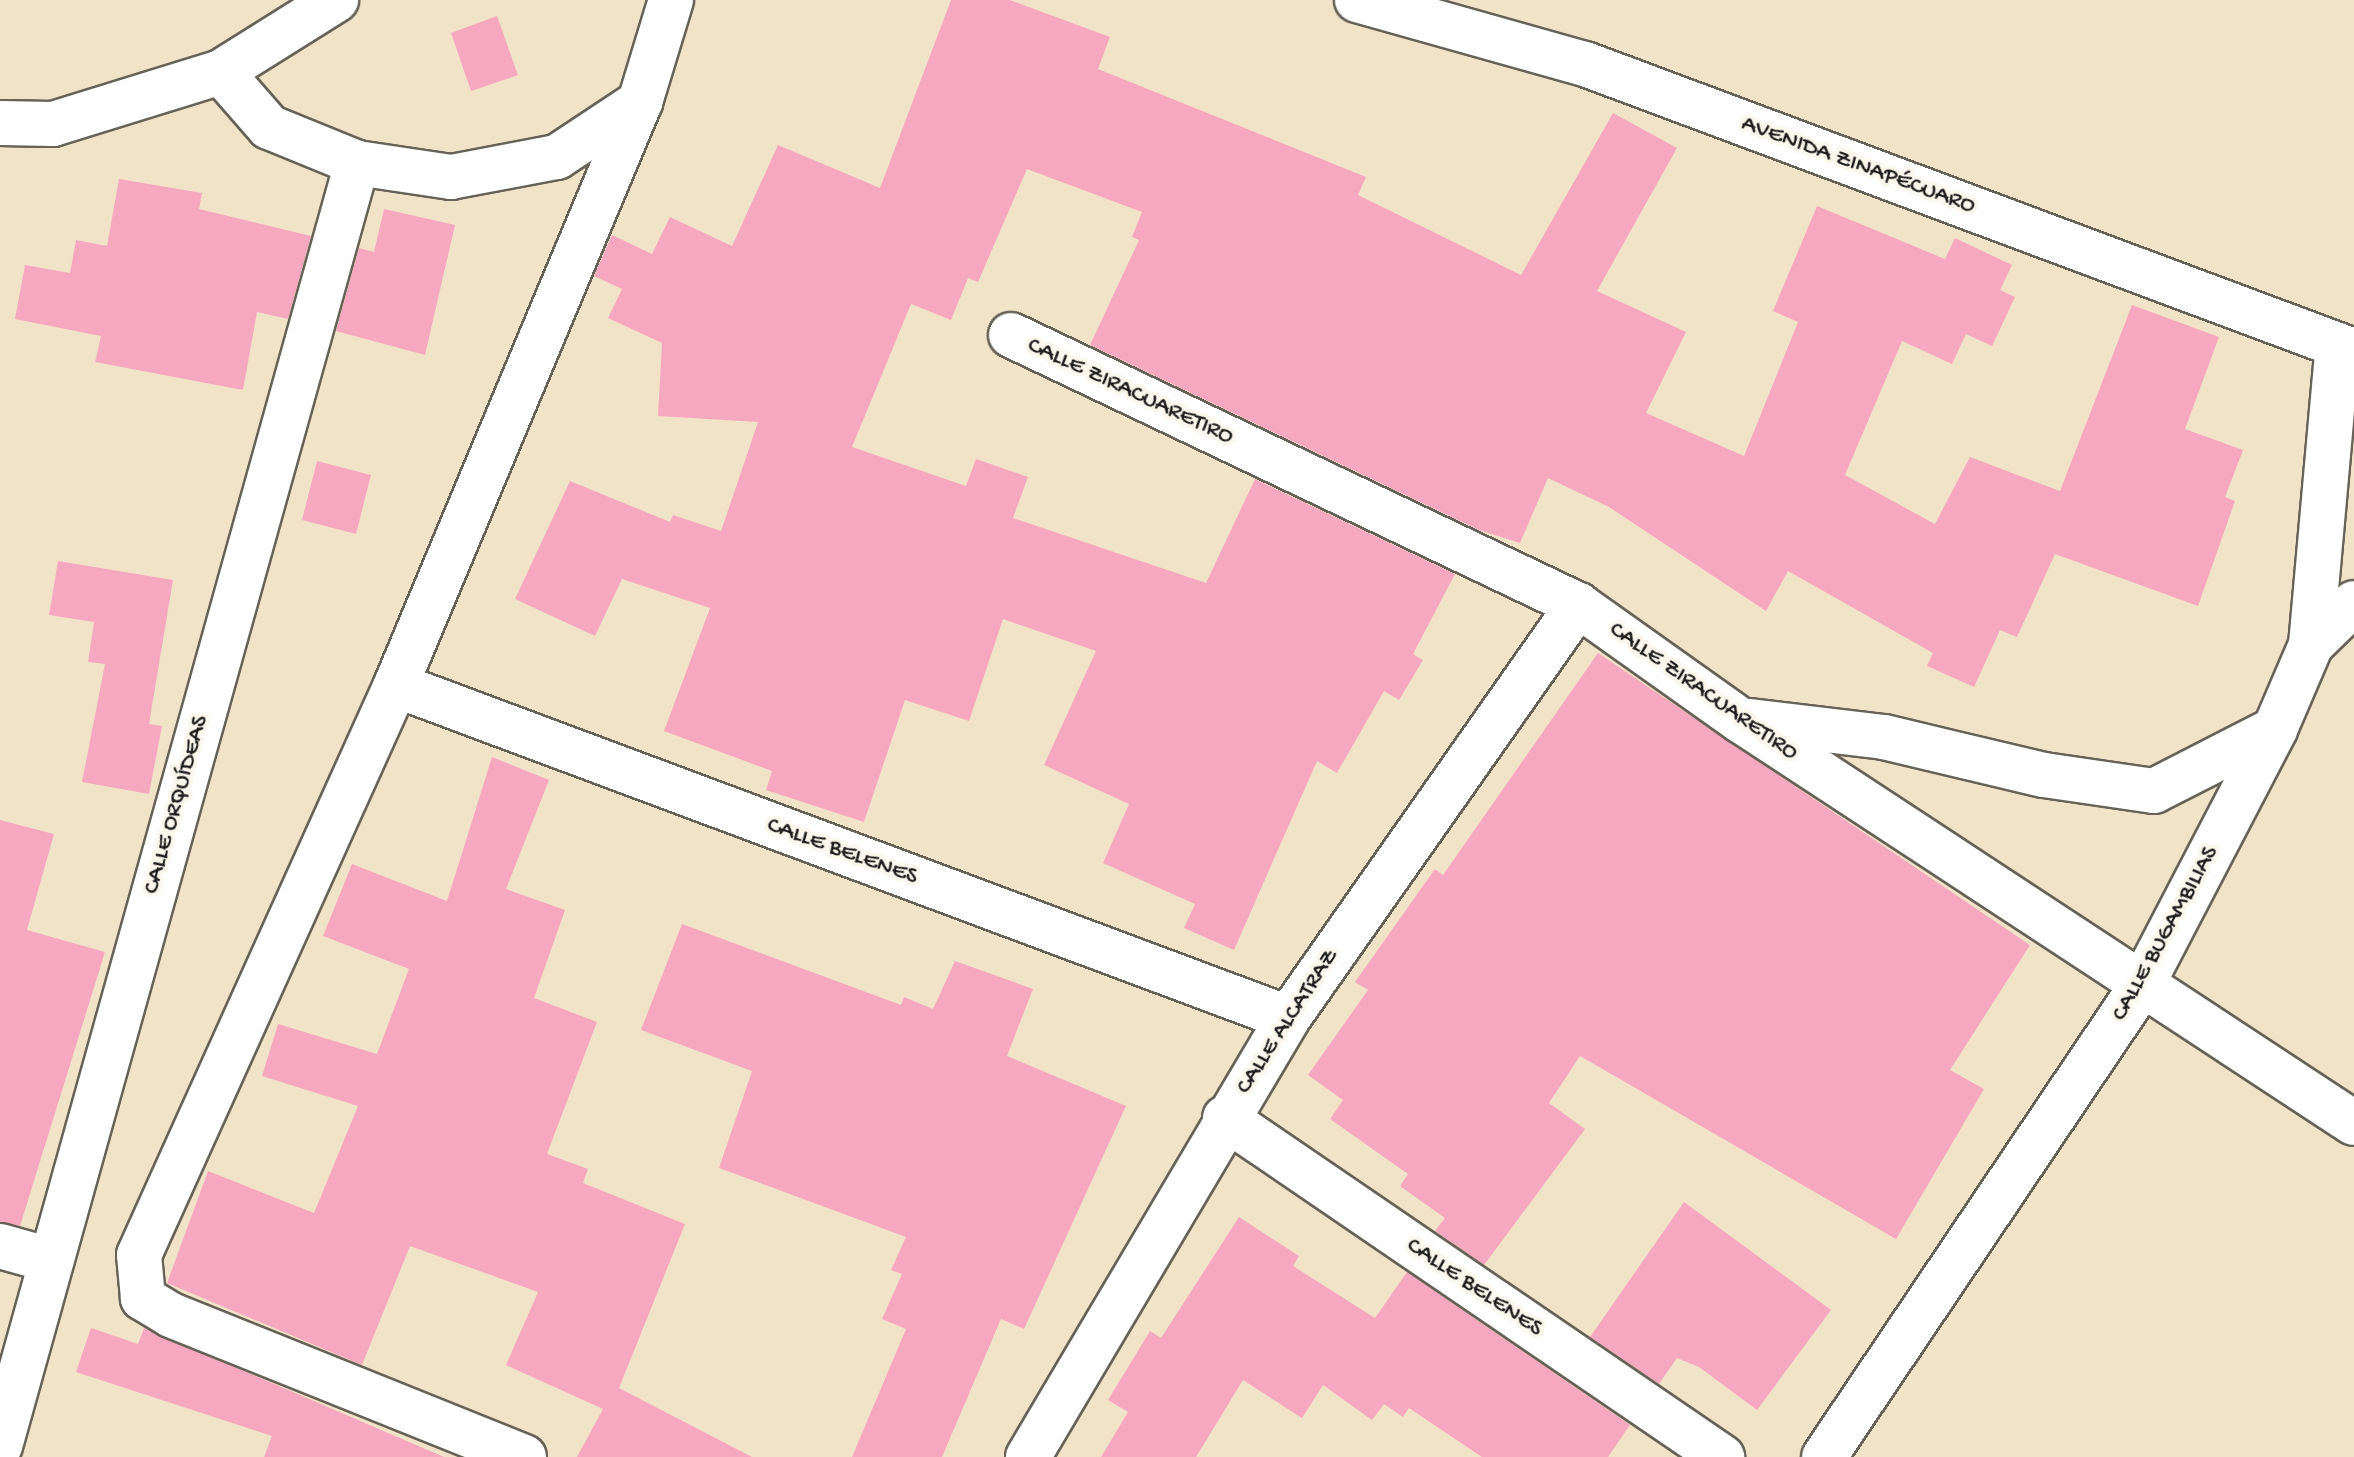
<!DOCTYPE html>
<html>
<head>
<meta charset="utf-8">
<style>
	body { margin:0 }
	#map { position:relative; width:2354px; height:1457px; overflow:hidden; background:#f1e3c7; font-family:"Gochi Hand",sans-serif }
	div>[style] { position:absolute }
	.building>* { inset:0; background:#f6a8c1 }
	.roads { filter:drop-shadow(2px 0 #676258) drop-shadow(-2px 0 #676258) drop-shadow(0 2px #676258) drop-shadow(0 -2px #676258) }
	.minor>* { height:44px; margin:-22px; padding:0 22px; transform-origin:22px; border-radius:22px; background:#fff }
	span { translate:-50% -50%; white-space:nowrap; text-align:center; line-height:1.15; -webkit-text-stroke:8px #fbf7ec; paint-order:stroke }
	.street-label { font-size:24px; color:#1c1c1c }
</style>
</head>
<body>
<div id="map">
	<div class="building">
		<div style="clip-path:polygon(951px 0,1010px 0,1110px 37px,1098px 69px,1366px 177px,1358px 195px,1521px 275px,1613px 113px,1677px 148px,1597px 291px,1686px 332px,1646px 413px,1744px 456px,1798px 322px,1773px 311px,1817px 206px,1945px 259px,1955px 238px,2012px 265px,2000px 290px,2015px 297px,1992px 346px,1966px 334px,1952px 364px,1902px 341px,1845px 475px,1935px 524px,1970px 457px,2060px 491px,2132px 305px,2219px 337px,2185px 429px,2243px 450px,2225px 497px,2235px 501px,2198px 606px,2055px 554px,2017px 637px,2000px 630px,1974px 687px,1927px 666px,1933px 653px,1788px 571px,1766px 611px,1609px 507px,1548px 478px,1520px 543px,1479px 530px,1090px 345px,1139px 240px,1132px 237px,1142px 212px,1027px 169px,978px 282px,968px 278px,951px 320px,911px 304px,852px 447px,966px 486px,976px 459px,1028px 477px,1013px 518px,1206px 583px,1255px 479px,1455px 574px,1413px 654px,1423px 660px,1399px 700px,1384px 691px,1337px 773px,1317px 761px,1234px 950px,1184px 928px,1195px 904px,1103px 863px,1129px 804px,1044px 765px,1096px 651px,1003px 619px,969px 721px,905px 700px,864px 822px,766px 790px,772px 771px,664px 731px,710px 608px,622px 579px,595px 636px,515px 599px,570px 481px,670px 522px,673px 515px,721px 531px,758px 422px,658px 416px,662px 343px,608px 318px,622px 289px,594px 276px,612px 235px,652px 254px,670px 217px,732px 246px,778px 145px,880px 188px)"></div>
		<div style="clip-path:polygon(497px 16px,518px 75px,471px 91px,451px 33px)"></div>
		<div style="clip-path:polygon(119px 179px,202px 193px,199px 209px,311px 236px,288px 319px,257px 312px,243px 390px,95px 362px,101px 336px,15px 319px,25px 265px,70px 273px,76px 240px,107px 246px)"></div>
		<div style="clip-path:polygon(384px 209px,455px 225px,425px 355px,336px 331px,359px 248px,374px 252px)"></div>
		<div style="clip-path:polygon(317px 461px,371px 475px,356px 534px,302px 520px)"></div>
		<div style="clip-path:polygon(58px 561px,173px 580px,149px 724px,162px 726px,149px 794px,82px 782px,105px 664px,88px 662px,94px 622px,49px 615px)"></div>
		<div style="clip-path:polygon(1598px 653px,2030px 945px,1950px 1070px,1984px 1089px,1896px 1239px,1580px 1056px,1549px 1103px,1585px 1129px,1484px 1265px,1435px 1231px,1445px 1218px,1400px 1186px,1408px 1174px,1330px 1119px,1343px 1100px,1308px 1075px,1368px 990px,1355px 982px,1435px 869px,1443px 875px)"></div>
		<div style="clip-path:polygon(492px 757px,549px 780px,506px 889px,565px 910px,534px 998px,597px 1022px,547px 1154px,588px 1169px,583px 1183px,685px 1224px,619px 1388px,752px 1457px,577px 1457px,603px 1409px,506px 1365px,538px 1292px,410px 1246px,362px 1365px,167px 1283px,208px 1171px,314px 1213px,358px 1106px,262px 1076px,278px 1024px,377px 1054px,409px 969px,323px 936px,352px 864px,447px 901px)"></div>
		<div style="clip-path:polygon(0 820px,54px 834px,27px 930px,105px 952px,20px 1226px,0 1222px)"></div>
		<div style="clip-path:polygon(682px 924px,901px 1005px,904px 997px,933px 1009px,955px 961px,1033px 989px,1007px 1056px,1126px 1106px,1024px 1329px,1001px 1319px,942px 1457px,852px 1457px,906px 1329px,882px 1319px,902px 1274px,891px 1270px,906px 1237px,719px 1168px,752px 1071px,641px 1030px)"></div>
		<div style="clip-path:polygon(1684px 1202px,1831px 1310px,1757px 1410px,1699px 1367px,1677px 1358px,1659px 1384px,1590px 1337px)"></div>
		<div style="clip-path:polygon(1239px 1217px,1299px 1256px,1293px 1266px,1375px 1318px,1407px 1272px,1630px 1425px,1608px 1457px,1482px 1457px,1409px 1408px,1403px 1417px,1384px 1404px,1372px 1420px,1323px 1385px,1302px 1418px,1243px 1380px,1196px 1457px,1101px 1457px,1128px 1412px,1108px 1400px,1150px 1331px,1161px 1338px)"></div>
		<div style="clip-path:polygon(91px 1328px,138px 1344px,144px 1328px,444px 1457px,264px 1457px,272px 1436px,76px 1372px)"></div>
	</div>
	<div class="roads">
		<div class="minor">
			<div style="left:1357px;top:0;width:237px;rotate:15.7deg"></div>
			<div style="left:1585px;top:64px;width:821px;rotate:20.47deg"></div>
			<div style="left:221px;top:72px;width:73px;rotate:48.9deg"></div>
			<div style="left:269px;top:127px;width:95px;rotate:22.2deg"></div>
			<div style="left:357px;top:163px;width:95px;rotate:8.5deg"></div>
			<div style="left:451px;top:177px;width:108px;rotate:-10.7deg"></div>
			<div style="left:557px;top:157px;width:100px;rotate:-33.5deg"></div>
			<div style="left:0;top:123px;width:53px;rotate:1.1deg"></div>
			<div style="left:53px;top:124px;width:176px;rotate:-17.2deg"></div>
			<div style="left:221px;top:72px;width:136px;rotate:-32.1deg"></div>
			<div style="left:1011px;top:335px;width:628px;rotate:25.46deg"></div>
			<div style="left:1578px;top:605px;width:199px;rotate:35.4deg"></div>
			<div style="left:1740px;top:720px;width:734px;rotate:33.28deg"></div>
			<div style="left:2311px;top:645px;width:60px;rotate:-44.3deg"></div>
			<div style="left:396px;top:685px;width:952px;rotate:20.47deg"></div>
			<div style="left:1750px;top:721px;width:135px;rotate:6.8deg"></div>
			<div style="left:1884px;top:737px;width:164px;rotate:13.4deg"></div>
			<div style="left:2044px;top:775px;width:111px;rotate:8.3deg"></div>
			<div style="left:2154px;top:791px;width:136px;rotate:-27.1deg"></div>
			<div style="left:1225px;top:1118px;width:602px;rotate:34.3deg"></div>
			<div style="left:0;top:1246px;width:52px;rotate:15.6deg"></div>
			<div style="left:0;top:1446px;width:1332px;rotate:-74.45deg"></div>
			<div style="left:524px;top:1457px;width:380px;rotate:-158.1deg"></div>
			<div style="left:171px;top:1315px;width:33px;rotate:-149deg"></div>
			<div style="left:143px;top:1298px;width:43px;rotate:-95.3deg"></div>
			<div style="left:139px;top:1255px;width:625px;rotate:-65.73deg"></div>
			<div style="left:396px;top:685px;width:632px;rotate:-67.29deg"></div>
			<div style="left:640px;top:102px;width:107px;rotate:-73.1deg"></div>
			<div style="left:1028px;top:1457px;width:510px;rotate:-59.36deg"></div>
			<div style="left:1288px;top:1018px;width:505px;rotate:-54.92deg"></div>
			<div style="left:1824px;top:1457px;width:569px;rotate:-56.03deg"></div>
			<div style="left:2142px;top:985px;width:288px;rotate:-62.5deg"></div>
			<div style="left:2275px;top:729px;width:91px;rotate:-66.8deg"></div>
			<div style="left:2311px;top:645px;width:301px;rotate:-84.9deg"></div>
		</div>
	</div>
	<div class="street-label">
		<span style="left:1858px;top:166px;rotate:20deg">AVENIDA ZINAPÉCUARO</span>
		<span style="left:1130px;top:392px;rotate:25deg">CALLE ZIRACUARETIRO</span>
		<span style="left:1703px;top:692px;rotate:35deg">CALLE ZIRACUARETIRO</span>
		<span style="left:177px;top:805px;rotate:-74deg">CALLE ORQUÍDEAS</span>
		<span style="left:842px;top:852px;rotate:20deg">CALLE BELENES</span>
		<span style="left:2166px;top:934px;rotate:-61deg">CALLE BUGAMBILIAS</span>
		<span style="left:1288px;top:1022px;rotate:-57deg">CALLE ALCATRAZ</span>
		<span style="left:1474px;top:1288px;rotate:34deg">CALLE BELENES</span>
	</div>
</div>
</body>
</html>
